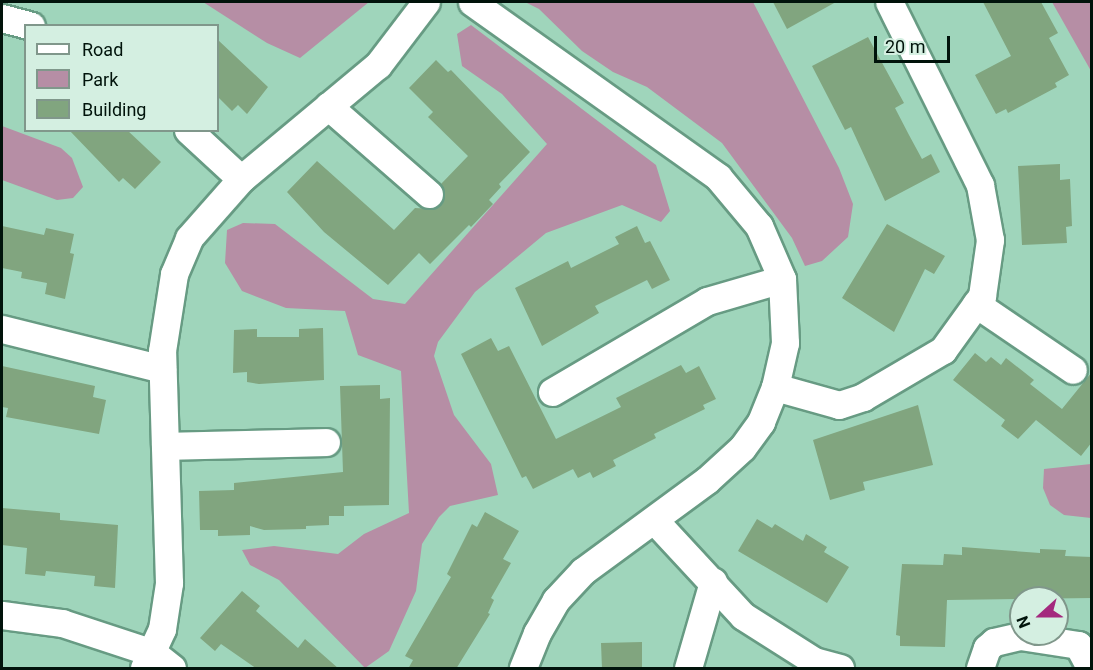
<!DOCTYPE html>
<html>
<head>
<meta charset="utf-8">
<style>
	body { margin:0 }
	#map { position:relative; width:1093px; height:670px; overflow:hidden; background:#9fd5bb; font-family:Roboto,sans-serif }
	div>[style] { position:absolute }
	.green>* { inset:0; background:#b68ea5 }
	.building>* { inset:0; background:#81a57f }
	.roads { filter:drop-shadow(2px 0 #679b83) drop-shadow(-2px 0 #679b83) drop-shadow(0 2px #679b83) drop-shadow(0 -2px #679b83) }
	.minor>* { height:27px; margin:-13.5px; padding:0 13.5px; transform-origin:13.5px; border-radius:13.5px; background:#fff }
	span { translate:-50% -50%; white-space:nowrap; text-align:center; line-height:1.15; -webkit-text-stroke:4.5px #d4efe1; paint-order:stroke }
	.frame { position:absolute; inset:0; border:3px solid #01130b; pointer-events:none }
	.legend { position:absolute; left:24px; top:24px; width:195px; height:108px; box-sizing:border-box; background:#d4efe1; border:2px solid #80978b; margin:0; padding:8px 10px; list-style:none; font-size:18px; color:#01130b }
	.legend li { display:flex; align-items:center; gap:12px; height:30px }
	.legend b { width:30px; border:2px solid #80978b }
	.north { position:absolute; left:1009px; top:586px; width:60px; height:60px; box-sizing:border-box; background:#d4efe1; border:2px solid #80978b; border-radius:50%; rotate:249deg; font-size:16px; font-weight:700; line-height:24px; text-align:center; color:#01130b }
	.north::after { content:''; display:block; margin:auto; width:21px; height:27px; background:#a4297e; clip-path:polygon(50% 0,100% 100%,50% 72%,0 100%) }
	.scale { position:absolute; left:874px; top:36px; width:76px; height:27px; box-sizing:border-box; border:3px solid #01130b; border-top:0; padding-left:8px; font-size:18px; line-height:21px; white-space:nowrap; color:#01130b; -webkit-text-stroke:4px #d4efe1; paint-order:stroke }
</style>
</head>
<body>
<div id="map">
	<div class="green">
		<div style="clip-path:polygon(203px 2px,369px 2px,300px 58px,267px 43px)"></div>
		<div style="clip-path:polygon(525px 2px,753px 2px,839px 168px,853px 204px,848px 237px,822px 261px,805px 266px,792px 238px,722px 143px,647px 87px,613px 72px,582px 51px,539px 9px)"></div>
		<div style="clip-path:polygon(1052px 2px,1091px 2px,1091px 71px)"></div>
		<div style="clip-path:polygon(471px 25px,656px 165px,670px 211px,661px 222px,622px 205px,546px 233px,475px 292px,438px 342px,434px 356px,454px 415px,491px 464px,498px 495px,450px 506px,439px 517px,422px 544px,416px 591px,389px 651px,365px 668px,279px 580px,250px 565px,242px 550px,274px 546px,338px 554px,364px 534px,409px 513px,401px 371px,358px 355px,345px 311px,286px 308px,242px 291px,225px 263px,227px 230px,243px 223px,275px 224px,373px 299px,405px 304px,547px 144px,502px 94px,462px 66px,457px 34px)"></div>
		<div style="clip-path:polygon(2px 126px,61px 148px,72px 158px,83px 187px,73px 198px,57px 200px,2px 180px)"></div>
		<div style="clip-path:polygon(1091px 464px,1091px 518px,1064px 515px,1050px 505px,1043px 488px,1044px 469px)"></div>
	</div>
	<div class="building">
		<div style="clip-path:polygon(773px 2px,836px 2px,787px 29px)"></div>
		<div style="clip-path:polygon(983px 2px,1041px 2px,1058px 33px,1049px 38px,1069px 75px,1055px 83px,1057px 87px,1008px 113px,1006px 109px,996px 114px,975px 75px,1011px 56px)"></div>
		<div style="clip-path:polygon(868px 37px,904px 103px,895px 108px,909px 135px,922px 159px,931px 154px,940px 172px,885px 201px,851px 127px,845px 130px,812px 66px)"></div>
		<div style="clip-path:polygon(218px 40px,268px 87px,247px 114px,238px 105px,232px 111px,218px 97px)"></div>
		<div style="clip-path:polygon(436px 60px,448px 72px,451px 70px,530px 152px,499px 184px,501px 187px,489px 200px,493px 204px,471px 227px,469px 225px,430px 264px,419px 253px,388px 285px,324px 232px,287px 192px,317px 161px,394px 230px,415px 208px,434px 209px,440px 205px,444px 196px,441px 184px,468px 156px,428px 117px,433px 112px,409px 88px)"></div>
		<div style="clip-path:polygon(69px 130px,127px 130px,161px 162px,135px 189px,123px 178px,119px 182px)"></div>
		<div style="clip-path:polygon(1060px 164px,1060px 180px,1070px 179px,1072px 226px,1066px 227px,1067px 243px,1022px 245px,1018px 166px)"></div>
		<div style="clip-path:polygon(887px 224px,945px 256px,934px 274px,925px 269px,894px 332px,842px 298px)"></div>
		<div style="clip-path:polygon(2px 226px,44px 235px,46px 228px,74px 234px,70px 253px,74px 254px,65px 299px,45px 294px,47px 283px,21px 278px,22px 272px,2px 268px)"></div>
		<div style="clip-path:polygon(637px 226px,645px 243px,650px 241px,670px 280px,652px 289px,647px 280px,595px 306px,599px 313px,542px 346px,515px 288px,568px 261px,571px 268px,619px 244px,615px 237px)"></div>
		<div style="clip-path:polygon(323px 328px,324px 380px,259px 384px,247px 382px,247px 372px,233px 373px,234px 330px,257px 329px,257px 337px,299px 337px,299px 329px)"></div>
		<div style="clip-path:polygon(491px 338px,498px 351px,509px 346px,556px 439px,621px 407px,616px 398px,681px 365px,686px 373px,699px 366px,716px 399px,703px 405px,705px 409px,654px 434px,656px 438px,613px 460px,616px 466px,593px 478px,590px 472px,578px 478px,573px 469px,533px 489px,526px 476px,522px 478px,461px 354px)"></div>
		<div style="clip-path:polygon(975px 353px,986px 362px,991px 357px,1001px 365px,1006px 358px,1034px 380px,1030px 384px,1062px 409px,1092px 372px,1092px 442px,1081px 456px,1036px 420px,1018px 439px,1001px 426px,1005px 420px,953px 380px)"></div>
		<div style="clip-path:polygon(2px 366px,95px 386px,93px 397px,106px 400px,99px 434px,6px 417px,8px 408px,2px 407px)"></div>
		<div style="clip-path:polygon(380px 385px,380px 399px,390px 398px,389px 505px,344px 506px,344px 516px,329px 516px,329px 525px,306px 526px,306px 529px,264px 530px,250px 526px,250px 535px,218px 536px,218px 530px,200px 530px,199px 491px,234px 490px,234px 483px,343px 472px,340px 386px)"></div>
		<div style="clip-path:polygon(918px 405px,933px 465px,863px 482px,865px 490px,830px 500px,813px 440px)"></div>
		<div style="clip-path:polygon(2px 508px,60px 513px,60px 520px,118px 525px,115px 588px,94px 586px,95px 576px,46px 571px,45px 576px,25px 574px,27px 548px,2px 545px)"></div>
		<div style="clip-path:polygon(485px 512px,519px 531px,503px 559px,511px 563px,491px 598px,494px 600px,488px 613px,490px 614px,456px 669px,408px 669px,413px 660px,405px 656px,451px 577px,447px 574px,472px 524px,477px 527px)"></div>
		<div style="clip-path:polygon(757px 519px,772px 528px,775px 524px,803px 541px,806px 534px,827px 547px,824px 552px,849px 567px,827px 603px,738px 551px)"></div>
		<div style="clip-path:polygon(962px 547px,1040px 553px,1040px 549px,1066px 550px,1065px 556px,1092px 557px,1092px 598px,947px 600px,945px 647px,900px 646px,900px 636px,896px 635px,902px 564px,943px 565px,944px 554px,962px 555px)"></div>
		<div style="clip-path:polygon(242px 591px,260px 606px,256px 611px,298px 648px,305px 639px,339px 669px,257px 669px,221px 644px,215px 651px,200px 638px)"></div>
		<div style="clip-path:polygon(642px 642px,642px 669px,602px 669px,601px 643px)"></div>
	</div>
	<div class="roads">
		<div class="minor">
			<div style="left:472px;top:2px;width:302px;rotate:35.4deg"></div>
			<div style="left:718px;top:177px;width:64px;rotate:50.1deg"></div>
			<div style="left:759px;top:226px;width:58px;rotate:66.5deg"></div>
			<div style="left:782px;top:279px;width:64px;rotate:87.3deg"></div>
			<div style="left:785px;top:343px;width:45px;rotate:102.8deg"></div>
			<div style="left:775px;top:387px;width:38px;rotate:112deg"></div>
			<div style="left:761px;top:422px;width:32px;rotate:126deg"></div>
			<div style="left:742px;top:448px;width:47px;rotate:137.6deg"></div>
			<div style="left:707px;top:480px;width:154px;rotate:143.7deg"></div>
			<div style="left:583px;top:571px;width:40px;rotate:133deg"></div>
			<div style="left:556px;top:600px;width:38px;rotate:120deg"></div>
			<div style="left:537px;top:633px;width:38px;rotate:112deg"></div>
			<div style="left:2px;top:18px;width:30px;rotate:15deg"></div>
			<div style="left:328px;top:106px;width:134px;rotate:41.1deg"></div>
			<div style="left:188px;top:130px;width:72px;rotate:42.8deg"></div>
			<div style="left:976px;top:304px;width:117px;rotate:34.2deg"></div>
			<div style="left:2px;top:329px;width:165px;rotate:14deg"></div>
			<div style="left:775px;top:387px;width:66px;rotate:15.7deg"></div>
			<div style="left:839px;top:405px;width:25px;rotate:-18deg"></div>
			<div style="left:863px;top:397px;width:93px;rotate:-30.4deg"></div>
			<div style="left:943px;top:350px;width:67px;rotate:-54.2deg"></div>
			<div style="left:982px;top:296px;width:57px;rotate:-81.9deg"></div>
			<div style="left:990px;top:240px;width:56px;rotate:-100.3deg"></div>
			<div style="left:980px;top:185px;width:204px;rotate:-116.4deg"></div>
			<div style="left:552px;top:392px;width:180px;rotate:-30.4deg"></div>
			<div style="left:707px;top:301px;width:78px;rotate:-16.3deg"></div>
			<div style="left:165px;top:446px;width:161px;rotate:-1.4deg"></div>
			<div style="left:655px;top:521px;width:129px;rotate:47.2deg"></div>
			<div style="left:743px;top:616px;width:84px;rotate:32.4deg"></div>
			<div style="left:814px;top:661px;width:27px;rotate:15deg"></div>
			<div style="left:2px;top:615px;width:61px;rotate:7.6deg"></div>
			<div style="left:62px;top:623px;width:96px;rotate:18.2deg"></div>
			<div style="left:153px;top:653px;width:24px;rotate:38deg"></div>
			<div style="left:144px;top:668px;width:43px;rotate:-65.2deg"></div>
			<div style="left:162px;top:629px;width:47px;rotate:-81.3deg"></div>
			<div style="left:169px;top:583px;width:232px;rotate:-91.7deg"></div>
			<div style="left:162px;top:351px;width:78px;rotate:-81.1deg"></div>
			<div style="left:174px;top:274px;width:39px;rotate:-67deg"></div>
			<div style="left:189px;top:238px;width:79px;rotate:-48.6deg"></div>
			<div style="left:241px;top:179px;width:178px;rotate:-39.8deg"></div>
			<div style="left:378px;top:65px;width:79px;rotate:-52.7deg"></div>
			<div style="left:688px;top:668px;width:90px;rotate:-73.8deg"></div>
			<div style="left:980px;top:668px;width:21px;rotate:-71deg"></div>
			<div style="left:987px;top:648px;width:9px;rotate:-41deg"></div>
			<div style="left:994px;top:642px;width:27px;rotate:-13deg"></div>
			<div style="left:1020px;top:636px;width:59px;rotate:8.8deg"></div>
			<div style="left:1078px;top:645px;width:26px;rotate:62deg"></div>
		</div>
	</div>
	<div class="frame"></div>
	<ul class="legend">
	<li><b style="height:8px;background:#fff"></b>Road</li>
	<li><b style="height:16px;background:#b68ea5"></b>Park</li>
	<li><b style="height:16px;background:#81a57f"></b>Building</li>
	</ul>
	<div class="north">N</div>
	<div class="scale">20 m</div>
</div>
</body>
</html>
